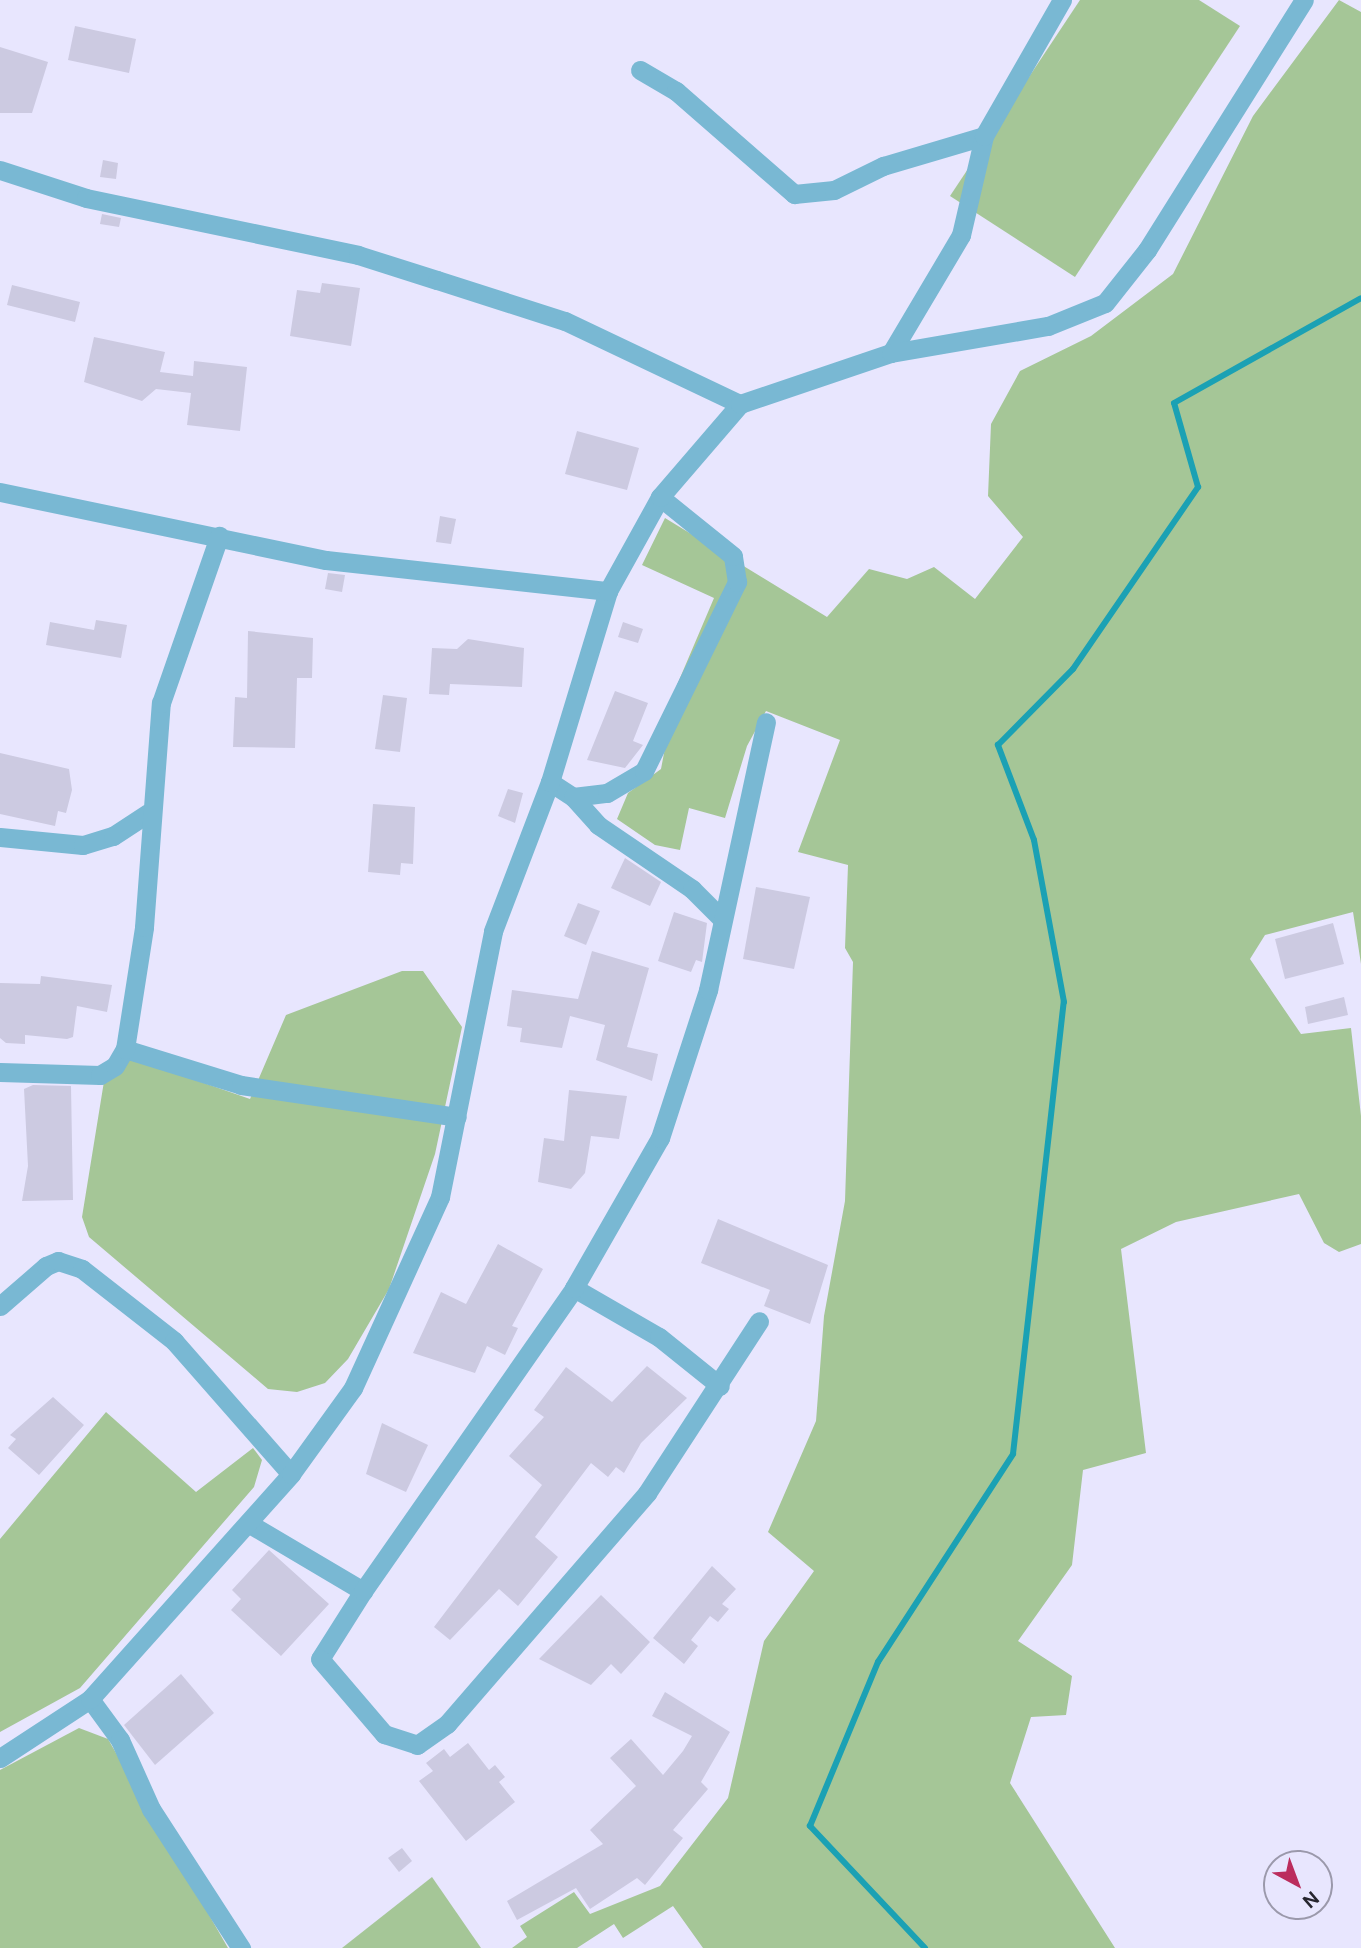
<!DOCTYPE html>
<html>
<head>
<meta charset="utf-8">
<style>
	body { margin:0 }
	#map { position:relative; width:1361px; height:1948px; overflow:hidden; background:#e8e6fe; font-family:"DM Sans",sans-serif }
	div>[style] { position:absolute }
	.green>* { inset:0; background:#a5c697 }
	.stream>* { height:6px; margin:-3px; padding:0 3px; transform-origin:3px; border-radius:3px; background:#1ba1b4 }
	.building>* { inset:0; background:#cccae1 }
	.street>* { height:19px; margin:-9.5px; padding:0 9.5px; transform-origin:9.5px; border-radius:9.5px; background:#79b8d3 }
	span { translate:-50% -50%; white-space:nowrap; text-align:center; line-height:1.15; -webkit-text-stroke:7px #e8e6fe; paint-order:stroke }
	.north { position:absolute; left:1263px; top:1850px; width:70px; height:70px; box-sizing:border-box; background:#e8e6fe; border:2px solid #9b99ab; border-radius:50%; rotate:139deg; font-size:19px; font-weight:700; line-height:28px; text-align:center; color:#27262f }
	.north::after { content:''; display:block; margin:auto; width:24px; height:32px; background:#bb2d5d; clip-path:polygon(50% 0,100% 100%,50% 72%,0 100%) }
</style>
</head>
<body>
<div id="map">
	<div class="green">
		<div style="clip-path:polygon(1080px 0,1199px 0,1240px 26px,1075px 277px,950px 196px)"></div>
		<div style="clip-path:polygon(1339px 0,1361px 12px,1361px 964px,1353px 912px,1265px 935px,1250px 959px,1301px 1034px,1351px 1028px,1361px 1116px,1361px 1244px,1339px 1252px,1324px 1243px,1299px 1194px,1176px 1222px,1121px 1249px,1146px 1453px,1083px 1470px,1072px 1565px,1018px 1641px,1072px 1676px,1066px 1715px,1031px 1717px,1010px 1783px,1115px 1948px,703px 1948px,673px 1906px,623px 1938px,614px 1924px,577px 1948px,512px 1948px,527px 1937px,520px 1926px,574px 1892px,590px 1914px,660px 1886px,728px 1798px,764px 1641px,814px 1571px,768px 1532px,816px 1421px,824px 1316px,845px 1201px,853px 962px,845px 948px,848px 865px,798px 852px,840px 740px,766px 711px,747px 746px,725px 818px,689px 808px,680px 850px,655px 845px,617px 819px,628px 793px,661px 769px,677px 685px,714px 598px,642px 565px,665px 518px,827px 617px,869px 569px,907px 579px,934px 567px,975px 599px,1023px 537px,988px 496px,991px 424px,1020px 371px,1091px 336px,1173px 274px,1253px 116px)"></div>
		<div style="clip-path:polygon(402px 971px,423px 971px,462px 1027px,435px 1154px,389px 1289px,348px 1359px,325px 1383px,297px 1392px,268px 1389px,89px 1237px,82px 1217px,106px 1069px,129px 1057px,250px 1099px,286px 1015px)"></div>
		<div style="clip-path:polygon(106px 1412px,196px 1492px,253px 1448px,262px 1460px,254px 1487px,80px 1688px,0 1732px,0 1539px)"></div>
		<div style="clip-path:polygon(79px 1728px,108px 1739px,228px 1948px,0 1948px,0 1770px)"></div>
		<div style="clip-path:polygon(432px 1877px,481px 1948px,342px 1948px)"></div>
	</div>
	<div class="stream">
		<div style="left:925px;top:1948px;width:168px;rotate:-133.3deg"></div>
		<div style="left:810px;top:1826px;width:178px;rotate:-67.5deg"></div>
		<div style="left:878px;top:1662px;width:248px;rotate:-57deg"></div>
		<div style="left:1013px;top:1454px;width:455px;rotate:-83.6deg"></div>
		<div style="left:1064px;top:1002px;width:165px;rotate:-100.5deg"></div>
		<div style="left:1034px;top:840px;width:102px;rotate:-110.8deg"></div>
		<div style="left:998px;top:745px;width:107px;rotate:-45.4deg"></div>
		<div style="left:1073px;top:669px;width:221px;rotate:-55.5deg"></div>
		<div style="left:1198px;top:487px;width:87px;rotate:-105.9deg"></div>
		<div style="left:1174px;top:403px;width:214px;rotate:-29.3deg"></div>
	</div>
	<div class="building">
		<div style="clip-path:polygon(75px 26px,136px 39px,129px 73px,68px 60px)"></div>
		<div style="clip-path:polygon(0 47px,48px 62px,32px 113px,0 113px)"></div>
		<div style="clip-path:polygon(103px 160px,118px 163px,116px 179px,100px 177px)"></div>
		<div style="clip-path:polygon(102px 214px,121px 218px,119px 227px,100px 224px)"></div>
		<div style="clip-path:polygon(322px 283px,360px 288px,351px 346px,290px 336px,297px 290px,320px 293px)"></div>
		<div style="clip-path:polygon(12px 285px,80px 302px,75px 322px,7px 305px)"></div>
		<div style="clip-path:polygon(94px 337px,165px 352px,160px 372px,193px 376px,194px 361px,247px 367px,240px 431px,187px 425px,191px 393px,156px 389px,142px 401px,84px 382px)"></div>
		<div style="clip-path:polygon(577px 431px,639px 448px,627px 490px,565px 474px)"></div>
		<div style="clip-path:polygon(440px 516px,456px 519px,451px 544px,436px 542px)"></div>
		<div style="clip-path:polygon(328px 573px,345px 575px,342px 592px,325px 589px)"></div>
		<div style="clip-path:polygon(96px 620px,127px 625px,121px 658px,46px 645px,50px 622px,94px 630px)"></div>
		<div style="clip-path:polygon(623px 622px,643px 629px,638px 643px,618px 637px)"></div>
		<div style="clip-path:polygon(248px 631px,313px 638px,312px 678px,297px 678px,295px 748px,233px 747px,235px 697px,247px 698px)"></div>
		<div style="clip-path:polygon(468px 639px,524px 648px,522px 687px,450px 684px,449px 695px,429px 694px,432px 648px,457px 649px)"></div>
		<div style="clip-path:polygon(615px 691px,648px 703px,633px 741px,643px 745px,625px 768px,587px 760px)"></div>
		<div style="clip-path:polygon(383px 695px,407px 698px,400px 752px,375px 749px)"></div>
		<div style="clip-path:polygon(0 753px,69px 769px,72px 790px,66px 813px,58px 811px,55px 826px,0 814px)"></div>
		<div style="clip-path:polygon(508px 789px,523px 793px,515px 823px,498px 816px)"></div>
		<div style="clip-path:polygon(373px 804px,415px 807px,413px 864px,401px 863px,400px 875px,368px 872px)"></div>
		<div style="clip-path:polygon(625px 858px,661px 882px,650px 906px,611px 888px)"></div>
		<div style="clip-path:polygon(756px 887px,810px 897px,794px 969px,743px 959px)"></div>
		<div style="clip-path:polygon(578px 903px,600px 911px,586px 945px,564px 936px)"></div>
		<div style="clip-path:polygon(674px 912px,707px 923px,702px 962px,696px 960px,691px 972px,658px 961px)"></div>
		<div style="clip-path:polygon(1333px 923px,1344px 964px,1285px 979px,1275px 939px)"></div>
		<div style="clip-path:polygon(592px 951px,649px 968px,627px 1047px,658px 1054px,652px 1081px,596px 1060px,605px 1025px,570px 1016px,562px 1048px,520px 1042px,522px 1028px,507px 1026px,512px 990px,578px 999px)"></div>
		<div style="clip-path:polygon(41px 976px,112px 985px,107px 1012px,77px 1006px,73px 1037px,67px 1039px,25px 1035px,25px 1044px,6px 1043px,0 1038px,0 983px,40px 984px)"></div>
		<div style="clip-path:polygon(1344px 997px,1348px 1015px,1308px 1024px,1305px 1007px)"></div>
		<div style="clip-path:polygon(33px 1085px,71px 1086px,73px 1200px,22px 1201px,28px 1166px,24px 1089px)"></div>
		<div style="clip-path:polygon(569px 1090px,627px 1096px,619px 1139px,591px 1136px,585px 1173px,571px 1189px,538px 1182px,544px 1138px,564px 1141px)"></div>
		<div style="clip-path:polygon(718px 1219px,828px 1265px,810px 1324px,764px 1306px,770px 1290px,701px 1263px)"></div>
		<div style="clip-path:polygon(498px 1244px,543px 1269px,512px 1326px,518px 1328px,505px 1355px,487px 1346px,475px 1373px,413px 1353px,441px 1292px,466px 1304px)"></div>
		<div style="clip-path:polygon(647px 1366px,687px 1398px,641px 1443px,624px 1473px,616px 1467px,608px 1477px,591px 1463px,535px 1537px,558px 1557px,518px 1606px,499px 1589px,450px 1640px,434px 1627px,542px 1485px,509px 1456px,544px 1417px,534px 1410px,566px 1367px,612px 1402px)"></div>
		<div style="clip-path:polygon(53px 1397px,84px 1425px,39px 1475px,8px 1448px,16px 1439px,10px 1435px)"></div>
		<div style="clip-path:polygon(382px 1423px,428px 1445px,406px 1492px,366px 1474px)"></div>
		<div style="clip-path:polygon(269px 1550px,329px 1604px,281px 1656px,231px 1610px,241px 1599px,232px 1590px)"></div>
		<div style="clip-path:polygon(712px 1566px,736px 1589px,722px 1604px,729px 1609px,718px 1622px,710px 1616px,691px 1640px,698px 1646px,684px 1664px,653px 1638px)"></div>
		<div style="clip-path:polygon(601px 1595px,650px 1642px,621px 1674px,611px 1664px,591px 1685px,539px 1659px)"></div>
		<div style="clip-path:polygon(181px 1674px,214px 1713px,155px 1765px,124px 1725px)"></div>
		<div style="clip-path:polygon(665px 1692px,730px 1732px,701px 1782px,708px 1789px,673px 1830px,683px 1838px,645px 1885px,637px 1878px,590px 1909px,576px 1888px,517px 1920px,507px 1901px,603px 1844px,590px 1830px,636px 1786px,610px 1758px,631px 1739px,663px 1775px,683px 1751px,692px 1736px,652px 1716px)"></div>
		<div style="clip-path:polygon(468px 1743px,489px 1770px,495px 1765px,505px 1777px,499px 1782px,515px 1802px,466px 1841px,419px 1781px,433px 1771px,426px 1763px,444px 1749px,450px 1757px)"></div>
		<div style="clip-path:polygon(402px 1848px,412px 1861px,399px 1872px,388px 1858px)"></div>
	</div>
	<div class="street">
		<div style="left:640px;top:70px;width:42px;rotate:30.3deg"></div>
		<div style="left:676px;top:91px;width:157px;rotate:41.1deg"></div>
		<div style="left:794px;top:194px;width:40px;rotate:-5.7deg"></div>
		<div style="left:834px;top:190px;width:55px;rotate:-26.1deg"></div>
		<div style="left:883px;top:166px;width:105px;rotate:-16.5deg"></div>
		<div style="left:0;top:170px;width:90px;rotate:18deg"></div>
		<div style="left:86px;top:198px;width:278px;rotate:11.8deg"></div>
		<div style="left:358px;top:255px;width:83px;rotate:17.6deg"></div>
		<div style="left:437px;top:280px;width:134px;rotate:17.8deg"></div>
		<div style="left:565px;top:321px;width:194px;rotate:25.4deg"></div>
		<div style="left:891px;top:353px;width:137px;rotate:-59.3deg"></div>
		<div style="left:961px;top:235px;width:102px;rotate:-76.9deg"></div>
		<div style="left:984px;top:136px;width:157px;rotate:-60.2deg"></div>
		<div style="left:0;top:492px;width:333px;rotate:11.8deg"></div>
		<div style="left:326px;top:560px;width:284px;rotate:6.3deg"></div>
		<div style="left:550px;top:782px;width:27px;rotate:33deg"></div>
		<div style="left:573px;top:797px;width:34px;rotate:-7deg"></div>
		<div style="left:607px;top:793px;width:43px;rotate:-30.7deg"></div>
		<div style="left:644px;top:771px;width:211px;rotate:-63.8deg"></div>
		<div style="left:737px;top:582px;width:26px;rotate:-99deg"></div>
		<div style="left:733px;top:556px;width:94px;rotate:-141.1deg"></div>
		<div style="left:573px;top:797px;width:38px;rotate:48deg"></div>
		<div style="left:598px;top:825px;width:114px;rotate:34.2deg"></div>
		<div style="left:692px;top:889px;width:41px;rotate:45deg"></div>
		<div style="left:0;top:837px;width:83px;rotate:5.5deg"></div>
		<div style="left:83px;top:845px;width:31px;rotate:-17deg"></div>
		<div style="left:113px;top:836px;width:42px;rotate:-33.3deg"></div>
		<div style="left:125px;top:1049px;width:121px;rotate:17.2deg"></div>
		<div style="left:241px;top:1085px;width:218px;rotate:8.4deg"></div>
		<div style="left:0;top:1072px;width:100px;rotate:1.7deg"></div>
		<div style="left:100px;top:1075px;width:17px;rotate:-31deg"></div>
		<div style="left:115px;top:1066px;width:20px;rotate:-60deg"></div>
		<div style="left:125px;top:1049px;width:123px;rotate:-81.1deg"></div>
		<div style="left:144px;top:927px;width:225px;rotate:-85.7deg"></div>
		<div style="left:161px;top:703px;width:177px;rotate:-70.8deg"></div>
		<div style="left:574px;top:1288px;width:98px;rotate:30deg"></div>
		<div style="left:659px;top:1337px;width:78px;rotate:38.8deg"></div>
		<div style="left:0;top:1306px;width:61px;rotate:-41deg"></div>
		<div style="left:46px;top:1266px;width:13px;rotate:-23deg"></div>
		<div style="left:58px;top:1261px;width:25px;rotate:18deg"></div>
		<div style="left:82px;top:1269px;width:117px;rotate:38deg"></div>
		<div style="left:174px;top:1341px;width:177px;rotate:48.7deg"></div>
		<div style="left:248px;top:1523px;width:134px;rotate:30.6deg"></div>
		<div style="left:363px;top:1591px;width:80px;rotate:122.3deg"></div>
		<div style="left:320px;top:1659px;width:99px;rotate:49.5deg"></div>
		<div style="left:384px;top:1734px;width:35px;rotate:18deg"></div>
		<div style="left:417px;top:1745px;width:37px;rotate:-35deg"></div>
		<div style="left:447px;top:1724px;width:306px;rotate:-49.1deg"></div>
		<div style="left:647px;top:1493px;width:205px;rotate:-56.9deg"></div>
		<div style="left:363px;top:1591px;width:369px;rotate:-55.1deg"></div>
		<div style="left:574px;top:1288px;width:173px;rotate:-60.2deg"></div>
		<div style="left:660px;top:1138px;width:156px;rotate:-72deg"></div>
		<div style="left:708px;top:990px;width:274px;rotate:-77.8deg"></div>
		<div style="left:90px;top:1699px;width:51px;rotate:53.8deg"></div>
		<div style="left:120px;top:1740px;width:76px;rotate:65.8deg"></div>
		<div style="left:151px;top:1809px;width:166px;rotate:57.1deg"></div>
		<div style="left:0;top:1758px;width:108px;rotate:-33.2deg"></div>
		<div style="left:90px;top:1699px;width:302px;rotate:-48.2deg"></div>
		<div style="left:291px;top:1474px;width:106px;rotate:-54.2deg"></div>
		<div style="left:353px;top:1388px;width:210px;rotate:-65.5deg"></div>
		<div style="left:440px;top:1197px;width:271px;rotate:-78.7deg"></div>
		<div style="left:493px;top:931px;width:160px;rotate:-69.1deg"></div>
		<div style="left:550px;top:782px;width:200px;rotate:-73.1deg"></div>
		<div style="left:608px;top:591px;width:107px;rotate:-61deg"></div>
		<div style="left:660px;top:497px;width:123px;rotate:-49.3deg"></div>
		<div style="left:740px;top:404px;width:159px;rotate:-18.7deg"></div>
		<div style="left:891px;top:353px;width:159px;rotate:-9.8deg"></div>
		<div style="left:1048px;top:326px;width:61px;rotate:-22deg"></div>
		<div style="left:1105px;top:303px;width:68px;rotate:-51.6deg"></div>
		<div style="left:1147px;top:250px;width:295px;rotate:-57.9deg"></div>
	</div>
	<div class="north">N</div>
</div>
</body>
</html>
